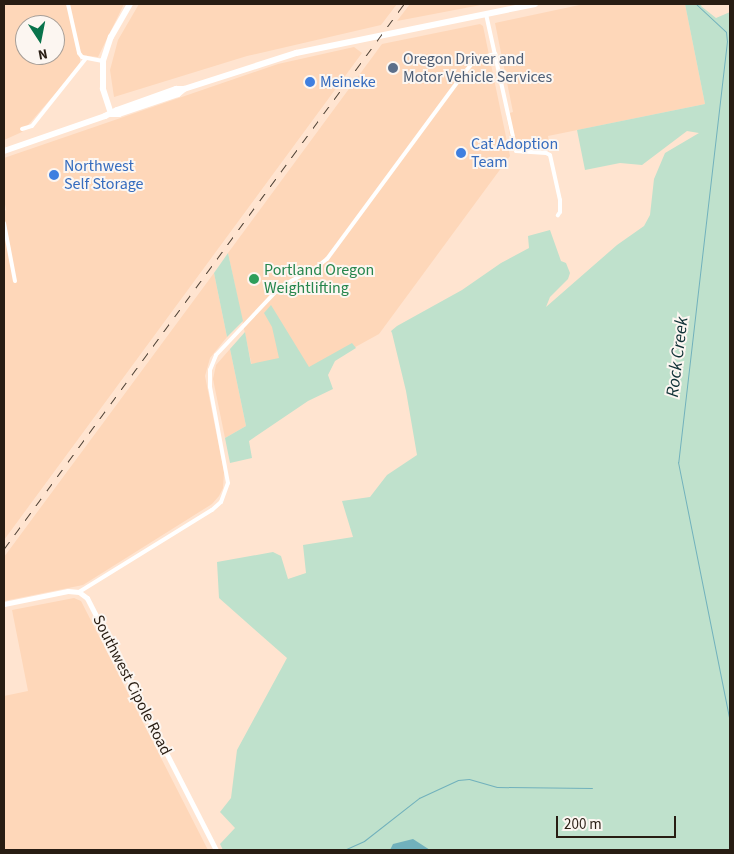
<!DOCTYPE html>
<html>
<head>
<meta charset="utf-8">
<style>
	body { margin:0 }
	#map { position:relative; width:734px; height:854px; overflow:hidden; background:#ffe4d0; font-family:"Source Sans 3",sans-serif }
	div>[style] { position:absolute }
	.built>* { inset:0; background:#fed7b9 }
	.green>* { inset:0; background:#bfe1cc }
	.water>* { inset:0; background:#71b1bc }
	.stream>* { height:1px; margin:-0.5px; padding:0 0.5px; transform-origin:0.5px; border-radius:0.5px; background:#71b1bc }
	.minor>* { height:4px; margin:-2px; padding:0 2px; transform-origin:2px; border-radius:2px; background:#fff }
	.tertiary>* { height:5px; margin:-2.5px; padding:0 2.5px; transform-origin:2.5px; border-radius:2.5px; background:#fff }
	.secondary>* { height:5.5px; margin:-2.75px; padding:0 2.75px; transform-origin:2.75px; border-radius:2.75px; background:#fff }
	.trunk>* { height:6px; margin:-3px; padding:0 3px; transform-origin:3px; border-radius:3px; background:#fff }
	.rail>* { height:1px; margin-top:-0.5px; transform-origin:0; background:repeating-linear-gradient(90deg,#4c3f33 0 9px,transparent 0 18px) }
	.dots>* { width:14px; height:14px; translate:-50% -50%; box-sizing:border-box; border:2px solid #fcf6f1; border-radius:50% }
	span { translate:-50% -50%; white-space:nowrap; text-align:center; line-height:1.15; -webkit-text-stroke:4px #fcf6f1; paint-order:stroke }
	.service-label { font-size:16px; color:#4e5e75 }
	.left { translate:0 -50%; text-align:left }
	.shop-label { font-size:16px; color:#366cbe }
	.leisure-label { font-size:16px; color:#27864d }
	.street-label { font-size:16px; color:#281d13 }
	.water-label { font-size:18px; color:#0f3136; font-style:italic }
	.frame { position:absolute; inset:0; border:5px solid #281d13; pointer-events:none }
	.north { position:absolute; left:15px; top:15px; width:50px; height:50px; box-sizing:border-box; background:#fcf6f1; border:1px solid #a79f98; border-radius:50%; rotate:169deg; font-size:14px; font-weight:700; line-height:20px; text-align:center; color:#281d13 }
	.north::after { content:''; display:block; margin:auto; width:18px; height:22px; background:#09734b; clip-path:polygon(50% 0,100% 100%,50% 72%,0 100%) }
	.scale { position:absolute; left:556px; top:816px; width:120px; height:22px; box-sizing:border-box; border:2px solid #281d13; border-top:0; padding-left:6px; font-size:15px; line-height:18px; white-space:nowrap; color:#281d13; -webkit-text-stroke:4px #fcf6f1; paint-order:stroke }
</style>
</head>
<body>
<div id="map">
	<div class="built">
		<div style="clip-path:polygon(evenodd,4px 4px,124px 4px,98px 57px,80px 55px,80px 65px,22px 132px,4px 140px,4px 4px,25px 25px,55px 25px,55px 55px,25px 55px,25px 25px)"></div>
		<div style="clip-path:polygon(139px 4px,397px 4px,381px 25px,247px 56px,114px 97px,110px 70px,118px 40px)"></div>
		<div style="clip-path:polygon(410px 4px,486px 4px,397px 21px)"></div>
		<div style="clip-path:polygon(584px 4px,685px 4px,705px 104px,548px 136px,549px 144px,513px 151px,506px 114px,513px 112px,495px 23px)"></div>
		<div style="clip-path:polygon(480px 24px,483px 26px,510px 156px,379px 334px,259px 400px,228px 253px,382px 44px)"></div>
		<div style="clip-path:polygon(354px 47px,362px 53px,4px 540px,4px 211px,6px 210px,4px 198px,4px 158px,278px 64px)"></div>
		<div style="clip-path:polygon(214px 273px,227px 337px,210px 358px,205px 376px,224px 472px,223px 488px,219px 496px,212px 504px,83px 585px,4px 601px,4px 557px)"></div>
		<div style="clip-path:polygon(230px 349px,246px 426px,225px 438px,213px 379px,216px 365px)"></div>
		<div style="clip-path:polygon(74px 598px,81px 601px,208px 850px,4px 850px,4px 696px,28px 691px,12px 610px)"></div>
	</div>
	<div class="green">
		<div style="clip-path:polygon(685px 4px,702px 4px,701px 6px,716px 18px,730px 12px,730px 850px,223px 850px,220px 844px,235px 828px,220px 812px,231px 798px,237px 750px,287px 658px,219px 598px,217px 562px,273px 552px,281px 556px,288px 579px,306px 573px,303px 545px,353px 537px,342px 501px,370px 497px,387px 475px,417px 455px,406px 391px,392px 333px,391px 331px,397px 326px,462px 290px,501px 263px,529px 248px,528px 236px,550px 230px,561px 261px,566px 263px,570px 273px,568px 279px,550px 297px,546px 307px,617px 245px,644px 226px,650px 215px,654px 179px,665px 153px,699px 133px,687px 131px,642px 165px,620px 163px,585px 170px,577px 130px,705px 104px)"></div>
		<div style="clip-path:polygon(228px 253px,243px 321px,227px 337px,214px 273px)"></div>
		<div style="clip-path:polygon(271px 305px,309px 367px,352px 343px,356px 348px,335px 361px,328px 375px,333px 389px,308px 401px,249px 441px,252px 458px,230px 463px,225px 438px,246px 426px,230px 349px,245px 332px,251px 364px,279px 358px,272px 327px,264px 313px)"></div>
	</div>
	<div class="water">
		<div style="clip-path:polygon(413px 839px,430px 850px,390px 850px,393px 844px)"></div>
	</div>
	<div class="stream">
		<div style="left:696px;top:4px;width:41px;rotate:43deg"></div>
		<div style="left:726px;top:32px;width:9px;rotate:84deg"></div>
		<div style="left:727px;top:41px;width:424px;rotate:96.6deg"></div>
		<div style="left:678px;top:462px;width:265px;rotate:78.7deg"></div>
		<div style="left:344px;top:850px;width:22px;rotate:-24deg"></div>
		<div style="left:364px;top:841px;width:70px;rotate:-38deg"></div>
		<div style="left:419px;top:798px;width:43px;rotate:-24.8deg"></div>
		<div style="left:458px;top:780px;width:11px;rotate:-5deg"></div>
		<div style="left:469px;top:779px;width:29px;rotate:16deg"></div>
		<div style="left:497px;top:787px;width:95px;rotate:0.6deg"></div>
	</div>
	<div class="minor">
		<div style="left:68px;top:4px;width:50px;rotate:77.3deg"></div>
		<div style="left:79px;top:53px;width:5px;rotate:53deg"></div>
		<div style="left:82px;top:57px;width:21px;rotate:11deg"></div>
		<div style="left:486px;top:14px;width:140px;rotate:77.6deg"></div>
		<div style="left:516px;top:151px;width:30px;rotate:4deg"></div>
		<div style="left:546px;top:153px;width:4px;rotate:27deg"></div>
		<div style="left:550px;top:155px;width:46px;rotate:77.5deg"></div>
		<div style="left:560px;top:200px;width:12px;rotate:90deg"></div>
		<div style="left:560px;top:212px;width:4px;rotate:124deg"></div>
		<div style="left:22px;top:129px;width:10px;rotate:-17deg"></div>
		<div style="left:32px;top:126px;width:87px;rotate:-51.5deg"></div>
		<div style="left:4px;top:223px;width:59px;rotate:79.3deg"></div>
		<div style="left:79px;top:592px;width:156px;rotate:-31.7deg"></div>
		<div style="left:212px;top:510px;width:12px;rotate:-42deg"></div>
		<div style="left:221px;top:502px;width:20px;rotate:-70deg"></div>
		<div style="left:228px;top:483px;width:98px;rotate:-100.6deg"></div>
		<div style="left:210px;top:387px;width:17px;rotate:-90deg"></div>
		<div style="left:210px;top:370px;width:16px;rotate:-68deg"></div>
		<div style="left:216px;top:355px;width:93px;rotate:-46.7deg"></div>
		<div style="left:280px;top:287px;width:42px;rotate:-28.4deg"></div>
		<div style="left:317px;top:267px;width:13px;rotate:-39deg"></div>
		<div style="left:327px;top:259px;width:232px;rotate:-53.6deg"></div>
		<div style="left:465px;top:72px;width:17px;rotate:-50deg"></div>
		<div style="left:476px;top:59px;width:20px;rotate:-15deg"></div>
	</div>
	<div class="tertiary">
		<div style="left:4px;top:604px;width:65px;rotate:-11.5deg"></div>
		<div style="left:68px;top:591px;width:11px;rotate:5deg"></div>
		<div style="left:79px;top:592px;width:10px;rotate:37deg"></div>
		<div style="left:87px;top:598px;width:283px;rotate:62.9deg"></div>
	</div>
	<div class="secondary">
		<div style="left:111px;top:114px;width:26px;rotate:-108deg"></div>
		<div style="left:103px;top:89px;width:28px;rotate:-90deg"></div>
		<div style="left:103px;top:61px;width:25px;rotate:-72deg"></div>
		<div style="left:111px;top:37px;width:38px;rotate:-60deg"></div>
	</div>
	<div class="trunk">
		<div style="left:111px;top:114px;width:8px"></div>
		<div style="left:119px;top:114px;width:62px;rotate:-18.7deg"></div>
		<div style="left:178px;top:94px;width:8px;rotate:-40deg"></div>
		<div style="left:184px;top:89px;width:118px;rotate:-17.8deg"></div>
		<div style="left:296px;top:53px;width:244px;rotate:-11.6deg"></div>
		<div style="left:4px;top:151px;width:107px;rotate:-19.1deg"></div>
		<div style="left:105px;top:116px;width:13px;rotate:-27deg"></div>
		<div style="left:117px;top:110px;width:63px;rotate:-19.6deg"></div>
		<div style="left:176px;top:89px;width:7px"></div>
	</div>
	<div class="rail">
		<div style="left:4px;top:549px;width:676px;rotate:-53.72deg"></div>
	</div>
	<div class="dots">
		<div style="left:393px;top:68px;background:#5c6f8a"></div>
		<div style="left:310px;top:82px;background:#3f7fe0"></div>
		<div style="left:461px;top:153px;background:#3f7fe0"></div>
		<div style="left:54px;top:175px;background:#3f7fe0"></div>
		<div style="left:254px;top:279px;background:#2e9e5b"></div>
	</div>
	<div class="service-label">
		<span class="left" style="left:403px;top:68px">Oregon Driver and<br>Motor Vehicle Services</span>
	</div>
	<div class="shop-label">
		<span class="left" style="left:320px;top:82px">Meineke</span>
		<span class="left" style="left:471px;top:153px">Cat Adoption<br>Team</span>
		<span class="left" style="left:64px;top:175px">Northwest<br>Self Storage</span>
	</div>
	<div class="leisure-label">
		<span class="left" style="left:264px;top:279px">Portland Oregon<br>Weightlifting</span>
	</div>
	<div class="street-label">
		<span style="left:132px;top:685px;rotate:63deg">Southwest Cipole Road</span>
	</div>
	<div class="water-label">
		<span style="left:678px;top:357px;rotate:-83deg">Rock Creek</span>
	</div>
	<div class="frame"></div>
	<div class="north">N</div>
	<div class="scale">200 m</div>
</div>
</body>
</html>
